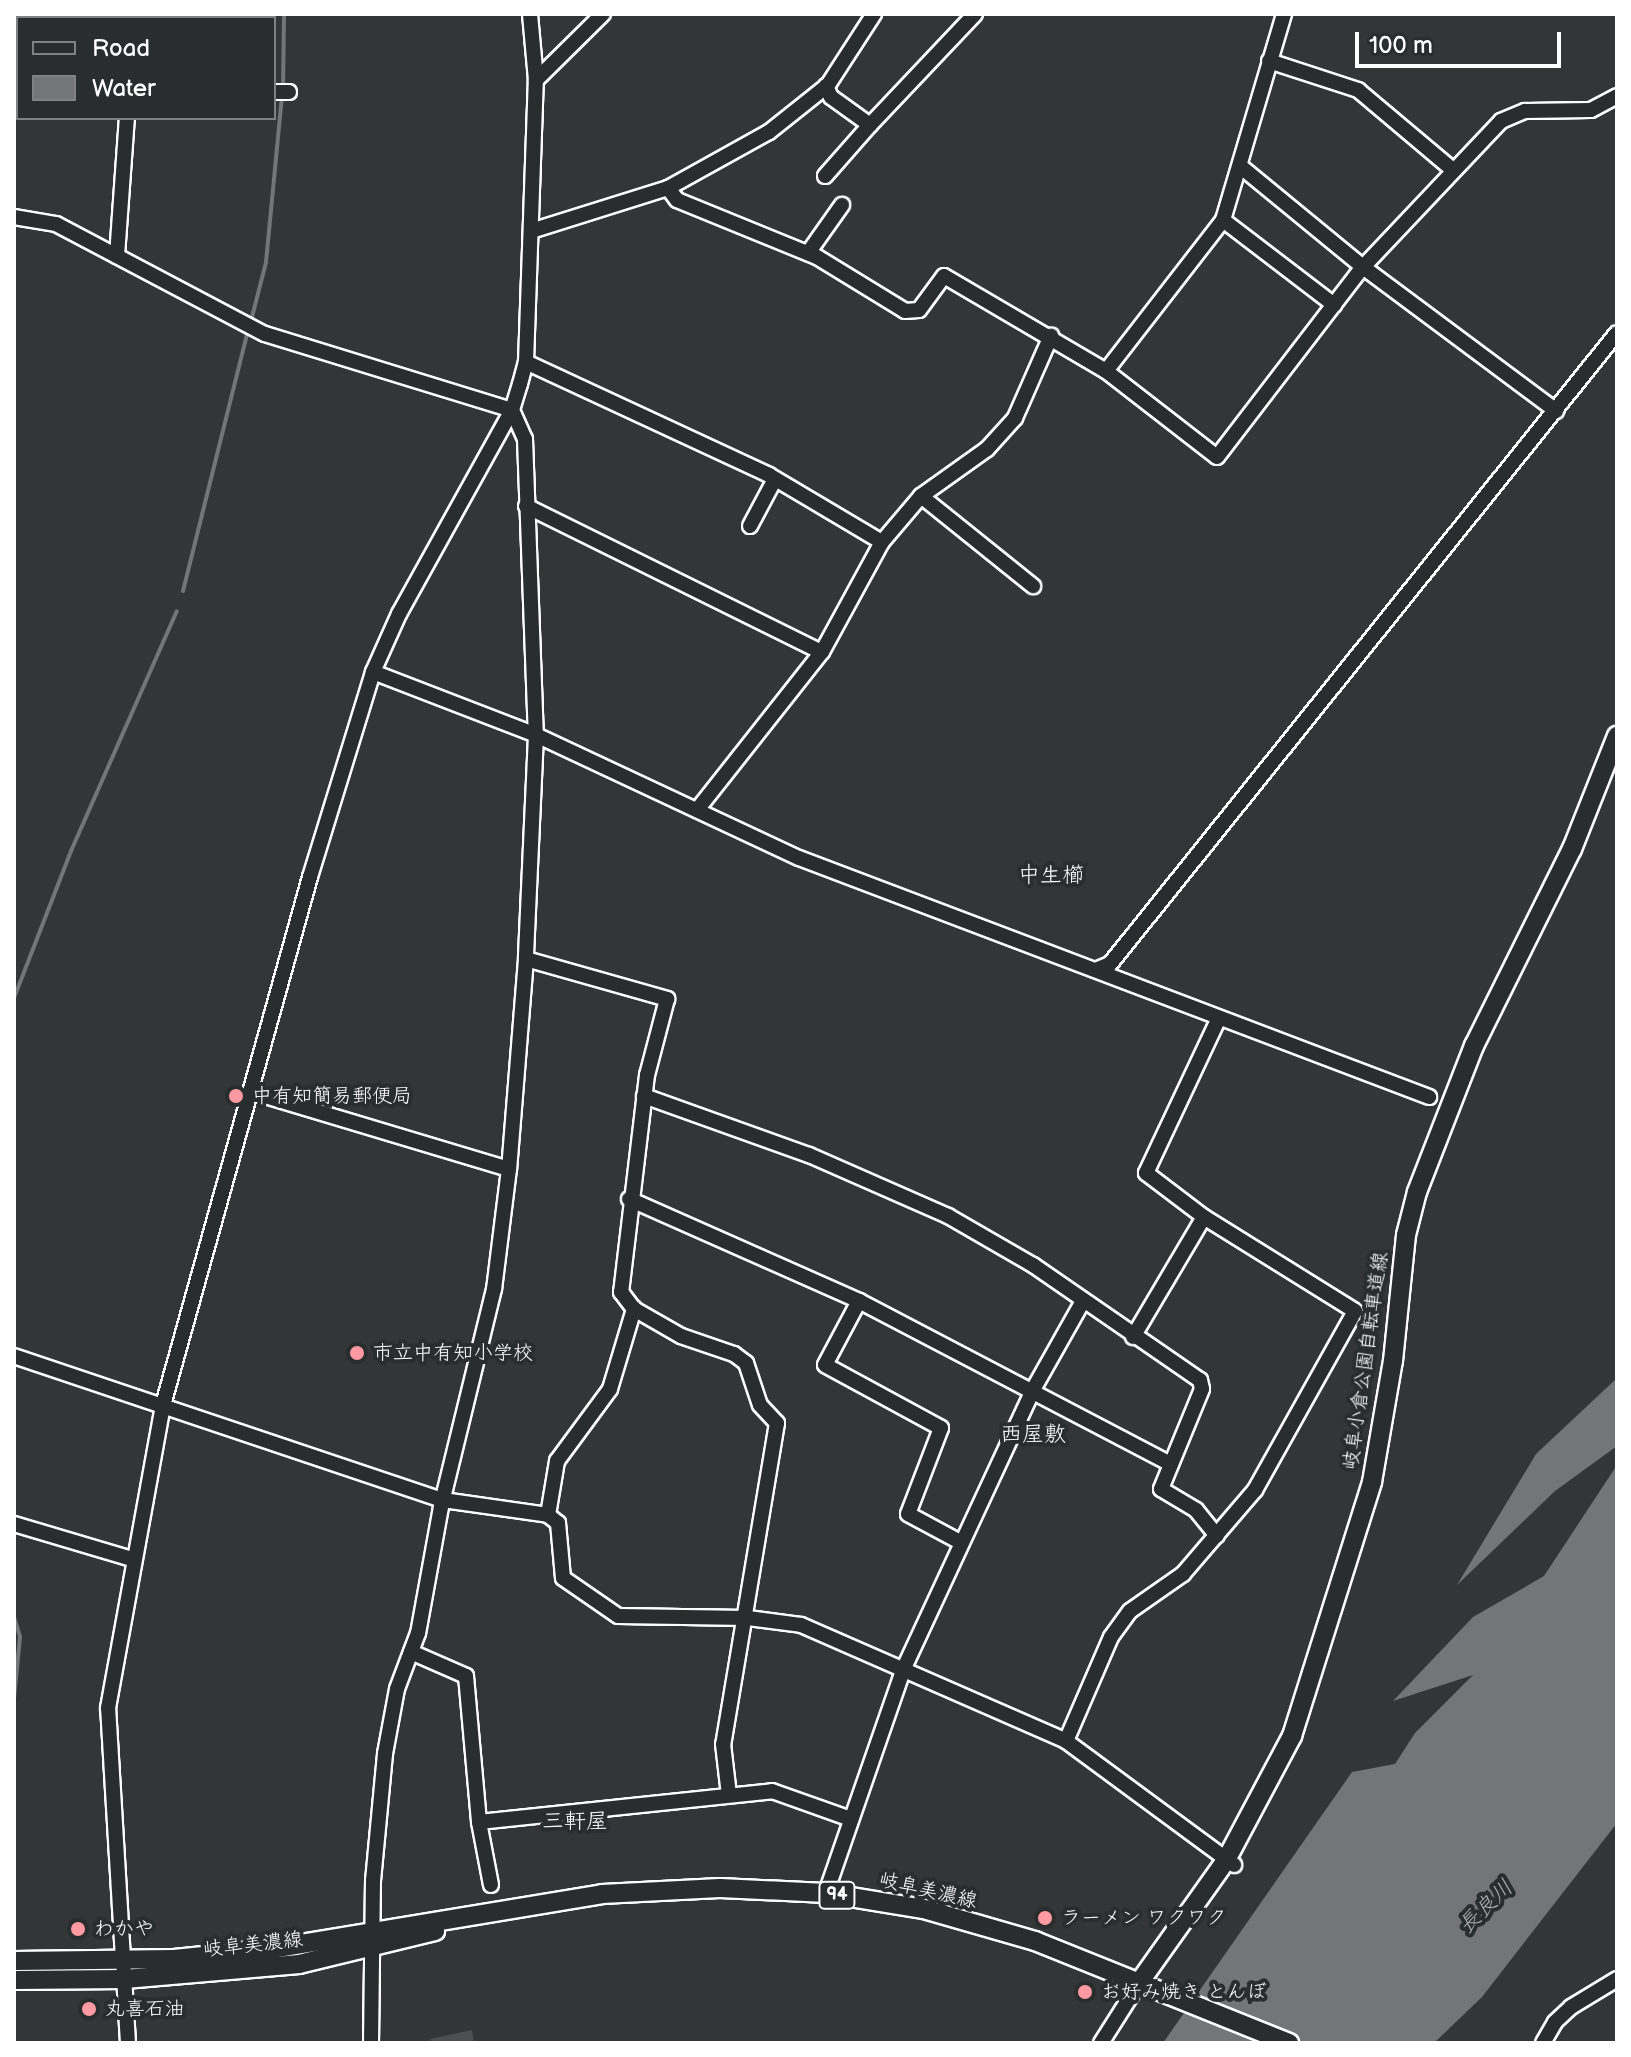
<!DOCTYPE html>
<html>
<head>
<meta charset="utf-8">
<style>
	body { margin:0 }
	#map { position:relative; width:1631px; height:2057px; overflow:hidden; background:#333536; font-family:"Balsamiq Sans","Klee One",sans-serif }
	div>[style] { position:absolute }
	.green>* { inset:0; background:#4c4f50 }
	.water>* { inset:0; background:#737576 }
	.stream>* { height:4px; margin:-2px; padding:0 2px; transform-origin:2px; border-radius:2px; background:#737576 }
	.roads { filter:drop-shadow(2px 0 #fff) drop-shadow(-2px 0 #fff) drop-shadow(0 2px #fff) drop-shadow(0 -2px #fff) }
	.minor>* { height:14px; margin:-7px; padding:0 7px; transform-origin:7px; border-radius:7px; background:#2a2d2e }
	.major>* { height:18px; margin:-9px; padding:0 9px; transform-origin:9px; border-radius:9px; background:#2a2d2e }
	.dots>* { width:22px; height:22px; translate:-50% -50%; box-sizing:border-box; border:4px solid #2a2d2e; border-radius:50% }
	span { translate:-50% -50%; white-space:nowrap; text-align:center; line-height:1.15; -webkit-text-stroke:8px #2a2d2e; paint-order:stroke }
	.shield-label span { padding:2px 6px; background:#2a2d2e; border:2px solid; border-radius:6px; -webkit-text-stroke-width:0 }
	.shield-label { font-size:18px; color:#fff; font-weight:700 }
	.poi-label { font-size:20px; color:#fff }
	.left { translate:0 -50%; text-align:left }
	.street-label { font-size:20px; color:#fff }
	.neighbourhood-label { font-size:22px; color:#fff }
	.water-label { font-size:22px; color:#b2b3b4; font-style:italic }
	.frame { position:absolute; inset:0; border:16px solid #fff; pointer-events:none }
	.legend { position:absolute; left:16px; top:16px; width:260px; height:104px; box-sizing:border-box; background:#2a2d2e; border:2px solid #7f8182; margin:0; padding:10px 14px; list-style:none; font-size:24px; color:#fff }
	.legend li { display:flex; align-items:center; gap:16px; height:40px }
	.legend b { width:40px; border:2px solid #7f8182 }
	.scale { position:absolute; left:1355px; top:32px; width:206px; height:36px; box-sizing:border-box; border:4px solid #fff; border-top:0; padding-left:10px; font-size:24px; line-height:28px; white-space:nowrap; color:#fff; -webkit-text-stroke:6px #2a2d2e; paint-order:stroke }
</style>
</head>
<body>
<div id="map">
	<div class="green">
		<div style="clip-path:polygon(472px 2030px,474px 2043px,431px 2043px,430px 2039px)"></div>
	</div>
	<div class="water">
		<div style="clip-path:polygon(1617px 1378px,1617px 1446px,1555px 1491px,1457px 1585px,1536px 1454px)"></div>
		<div style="clip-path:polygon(1617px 1465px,1617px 1823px,1482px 1997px,1434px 2043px,1163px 2043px,1352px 1772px,1395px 1764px,1415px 1733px,1473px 1675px,1393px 1701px,1473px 1617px,1544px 1576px)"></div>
	</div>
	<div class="stream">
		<div style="left:283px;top:88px;width:74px;rotate:-89.2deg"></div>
		<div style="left:251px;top:321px;width:61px;rotate:-75.7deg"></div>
		<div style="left:266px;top:262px;width:166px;rotate:-84.5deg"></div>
		<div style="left:183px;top:591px;width:269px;rotate:-76deg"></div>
		<div style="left:14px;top:998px;width:158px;rotate:-68.8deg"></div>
		<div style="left:71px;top:851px;width:262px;rotate:-66.2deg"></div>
		<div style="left:14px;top:1617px;width:21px;rotate:73deg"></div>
		<div style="left:20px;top:1637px;width:61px;rotate:95.6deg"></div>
	</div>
	<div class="roads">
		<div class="minor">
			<div style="left:133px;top:18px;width:4px;rotate:-90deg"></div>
			<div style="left:1269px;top:61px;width:94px;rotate:18deg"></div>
			<div style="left:1358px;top:90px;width:124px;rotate:40.1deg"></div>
			<div style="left:536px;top:80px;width:94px;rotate:-44.6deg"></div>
			<div style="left:826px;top:86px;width:12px;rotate:66deg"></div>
			<div style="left:831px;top:97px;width:48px;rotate:35.7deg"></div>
			<div style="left:870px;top:125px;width:153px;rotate:-46.6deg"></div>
			<div style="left:274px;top:92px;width:15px"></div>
			<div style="left:1240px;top:166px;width:159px;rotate:39.4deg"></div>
			<div style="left:1363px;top:267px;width:241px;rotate:36.7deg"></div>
			<div style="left:825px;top:176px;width:68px;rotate:-48.6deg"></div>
			<div style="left:668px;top:188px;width:15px;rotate:53deg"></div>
			<div style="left:677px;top:200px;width:151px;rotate:22.2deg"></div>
			<div style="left:817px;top:257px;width:103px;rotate:31.5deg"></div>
			<div style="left:905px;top:311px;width:14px;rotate:-4deg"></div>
			<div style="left:919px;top:310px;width:42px;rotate:-53.7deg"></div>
			<div style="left:944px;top:276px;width:188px;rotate:30.4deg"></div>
			<div style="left:1106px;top:371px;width:140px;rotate:37.8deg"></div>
			<div style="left:1217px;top:457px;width:240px;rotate:-52.5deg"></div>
			<div style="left:1363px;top:267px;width:201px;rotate:-46.6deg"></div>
			<div style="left:1501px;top:121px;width:26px;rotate:-23deg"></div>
			<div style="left:1525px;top:111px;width:66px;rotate:-0.9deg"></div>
			<div style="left:1591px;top:110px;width:30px;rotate:-28deg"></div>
			<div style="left:14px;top:217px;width:43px;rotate:9.5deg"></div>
			<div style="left:56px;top:224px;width:236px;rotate:27.8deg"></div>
			<div style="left:265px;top:334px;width:258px;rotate:17.1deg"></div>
			<div style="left:512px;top:410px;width:32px;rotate:66deg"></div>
			<div style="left:525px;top:439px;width:296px;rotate:87.9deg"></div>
			<div style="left:536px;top:735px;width:224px;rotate:92.6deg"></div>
			<div style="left:526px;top:959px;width:211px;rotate:94.6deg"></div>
			<div style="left:509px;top:1169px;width:121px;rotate:97.1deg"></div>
			<div style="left:494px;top:1289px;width:224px;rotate:103.7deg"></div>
			<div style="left:441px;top:1507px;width:128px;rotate:100.3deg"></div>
			<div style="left:418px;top:1633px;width:60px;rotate:110.6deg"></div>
			<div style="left:397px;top:1689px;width:66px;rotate:100.5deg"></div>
			<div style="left:385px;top:1754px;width:127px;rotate:95.4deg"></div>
			<div style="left:373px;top:1880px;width:163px;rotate:90.7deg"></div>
			<div style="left:1223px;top:220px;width:140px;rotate:37.4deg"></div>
			<div style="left:531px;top:231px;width:144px;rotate:-17.4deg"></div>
			<div style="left:668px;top:188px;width:115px;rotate:-29deg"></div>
			<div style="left:769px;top:132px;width:75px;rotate:-38.5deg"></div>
			<div style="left:828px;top:85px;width:85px;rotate:-57.1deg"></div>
			<div style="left:808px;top:253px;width:59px;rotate:-54.7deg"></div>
			<div style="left:117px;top:256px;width:138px;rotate:-85.9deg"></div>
			<div style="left:526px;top:362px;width:268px;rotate:24.9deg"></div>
			<div style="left:769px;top:475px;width:131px;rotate:30.7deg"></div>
			<div style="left:1106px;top:371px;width:191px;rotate:-52.2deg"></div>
			<div style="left:1223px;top:220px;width:215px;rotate:-73.5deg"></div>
			<div style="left:921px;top:496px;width:144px;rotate:38.8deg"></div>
			<div style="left:526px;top:506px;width:330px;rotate:26.3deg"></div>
			<div style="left:750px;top:526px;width:53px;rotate:-62deg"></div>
			<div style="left:373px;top:672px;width:175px;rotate:21.1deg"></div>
			<div style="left:536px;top:735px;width:290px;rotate:25.1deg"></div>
			<div style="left:799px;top:858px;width:674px;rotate:20.77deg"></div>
			<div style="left:697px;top:810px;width:201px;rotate:-51.7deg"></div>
			<div style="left:822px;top:652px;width:125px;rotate:-61.4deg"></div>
			<div style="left:882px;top:542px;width:60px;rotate:-49.7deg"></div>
			<div style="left:921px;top:496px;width:81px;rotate:-35.5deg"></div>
			<div style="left:987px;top:449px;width:42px;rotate:-47.9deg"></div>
			<div style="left:1015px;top:418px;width:90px;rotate:-66.3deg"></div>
			<div style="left:526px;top:959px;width:147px;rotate:15.8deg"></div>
			<div style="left:667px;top:999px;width:79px;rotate:104.7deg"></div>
			<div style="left:647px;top:1075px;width:219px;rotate:96.8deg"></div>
			<div style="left:621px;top:1292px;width:21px;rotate:53deg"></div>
			<div style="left:634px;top:1309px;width:54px;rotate:29.9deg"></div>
			<div style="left:681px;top:1336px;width:56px;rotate:18.8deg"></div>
			<div style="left:734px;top:1354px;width:15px;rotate:37deg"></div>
			<div style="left:746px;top:1363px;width:44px;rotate:71.6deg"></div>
			<div style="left:760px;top:1405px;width:25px;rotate:47deg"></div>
			<div style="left:777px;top:1423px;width:326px;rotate:99.5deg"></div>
			<div style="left:723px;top:1744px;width:51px;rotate:83.3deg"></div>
			<div style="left:1098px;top:969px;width:13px;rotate:-23deg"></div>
			<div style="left:1110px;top:964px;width:809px;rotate:-51.22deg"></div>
			<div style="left:252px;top:1092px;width:268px;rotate:16.7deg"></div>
			<div style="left:644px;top:1096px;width:175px;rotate:19.7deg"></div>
			<div style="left:809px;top:1155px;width:152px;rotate:23.7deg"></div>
			<div style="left:948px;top:1216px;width:98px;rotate:30deg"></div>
			<div style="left:1033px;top:1265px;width:203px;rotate:34.6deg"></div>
			<div style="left:1200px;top:1380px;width:9px;rotate:77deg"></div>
			<div style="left:1202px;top:1389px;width:108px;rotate:112.3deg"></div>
			<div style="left:1161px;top:1489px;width:41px;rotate:31deg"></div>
			<div style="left:1196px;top:1510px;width:33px;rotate:51deg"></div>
			<div style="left:629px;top:1199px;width:252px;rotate:23.9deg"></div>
			<div style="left:859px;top:1301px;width:352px;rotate:27.6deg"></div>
			<div style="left:859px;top:1301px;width:72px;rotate:118deg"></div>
			<div style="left:825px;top:1365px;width:132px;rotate:28.5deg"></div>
			<div style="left:941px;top:1428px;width:92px;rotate:111deg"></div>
			<div style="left:908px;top:1514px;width:61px;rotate:28.2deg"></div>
			<div style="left:1133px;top:1337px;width:139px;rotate:-59.4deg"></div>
			<div style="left:14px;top:1356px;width:453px;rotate:18.6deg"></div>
			<div style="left:443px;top:1500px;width:106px;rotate:8.1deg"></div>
			<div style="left:548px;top:1515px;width:13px;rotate:39deg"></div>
			<div style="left:558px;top:1523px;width:55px;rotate:84.8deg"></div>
			<div style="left:563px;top:1578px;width:67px;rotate:34.6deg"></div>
			<div style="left:618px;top:1616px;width:130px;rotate:0.9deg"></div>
			<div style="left:748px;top:1618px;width:53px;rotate:7.5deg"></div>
			<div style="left:801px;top:1625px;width:289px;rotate:23.6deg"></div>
			<div style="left:1066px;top:1741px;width:209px;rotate:36.4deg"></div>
			<div style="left:548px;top:1515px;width:55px;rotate:-80.5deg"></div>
			<div style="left:557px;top:1461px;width:89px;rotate:-53.6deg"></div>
			<div style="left:610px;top:1389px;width:84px;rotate:-73.3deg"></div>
			<div style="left:14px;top:1524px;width:123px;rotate:16.5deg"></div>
			<div style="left:411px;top:1652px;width:60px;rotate:23.6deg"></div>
			<div style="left:466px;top:1676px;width:147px;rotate:84.9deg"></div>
			<div style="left:479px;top:1822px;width:64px;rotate:79.2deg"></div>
			<div style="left:1066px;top:1741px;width:113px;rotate:-66.6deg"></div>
			<div style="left:1111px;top:1637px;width:32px;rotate:-54deg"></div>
			<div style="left:1130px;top:1611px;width:65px;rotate:-34.9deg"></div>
			<div style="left:1183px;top:1574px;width:111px;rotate:-49.4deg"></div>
			<div style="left:1255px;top:1490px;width:205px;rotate:-60.8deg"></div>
			<div style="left:1355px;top:1311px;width:178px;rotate:-148.1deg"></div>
			<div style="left:1204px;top:1217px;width:73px;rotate:-142.8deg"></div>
			<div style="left:1146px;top:1173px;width:171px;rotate:-64.8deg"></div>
			<div style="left:479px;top:1822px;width:295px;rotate:-6deg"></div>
			<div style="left:772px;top:1791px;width:84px;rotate:19.5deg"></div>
			<div style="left:826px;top:1893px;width:238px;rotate:-70.9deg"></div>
			<div style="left:904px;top:1668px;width:309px;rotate:-65.1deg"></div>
			<div style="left:1034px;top:1388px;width:100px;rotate:-60.6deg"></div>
			<div style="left:128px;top:2043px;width:336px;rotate:-93.4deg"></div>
			<div style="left:108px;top:1708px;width:308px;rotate:-79.7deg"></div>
			<div style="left:163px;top:1405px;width:548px;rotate:-74.44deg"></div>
			<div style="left:310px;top:877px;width:214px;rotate:-72.9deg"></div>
			<div style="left:373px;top:672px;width:64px;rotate:-65.9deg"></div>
			<div style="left:399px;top:614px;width:233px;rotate:-61deg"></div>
			<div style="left:512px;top:410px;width:27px;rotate:-73deg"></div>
			<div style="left:520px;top:384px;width:23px;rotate:-75deg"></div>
			<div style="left:526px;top:362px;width:282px;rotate:-88deg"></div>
			<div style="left:536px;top:80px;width:66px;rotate:-95.2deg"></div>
			<div style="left:1101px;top:2043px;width:75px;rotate:-57.6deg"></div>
			<div style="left:1543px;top:2043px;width:24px;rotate:-60deg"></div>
			<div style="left:1555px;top:2022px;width:22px;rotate:-43deg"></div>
			<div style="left:1571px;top:2007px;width:54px;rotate:-31.3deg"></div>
		</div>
		<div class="major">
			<div style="left:14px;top:1961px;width:160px;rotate:-0.7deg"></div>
			<div style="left:174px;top:1959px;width:98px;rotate:-5.9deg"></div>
			<div style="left:271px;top:1949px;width:336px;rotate:-9.4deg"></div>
			<div style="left:602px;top:1894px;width:118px;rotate:-2.9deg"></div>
			<div style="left:720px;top:1888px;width:106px;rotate:2.7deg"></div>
			<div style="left:826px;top:1893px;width:99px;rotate:9.3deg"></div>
			<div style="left:924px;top:1909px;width:116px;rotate:16.1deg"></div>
			<div style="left:1035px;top:1941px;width:274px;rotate:21.9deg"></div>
			<div style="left:14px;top:1980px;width:111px;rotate:-0.5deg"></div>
			<div style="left:125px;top:1979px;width:175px;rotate:-4.9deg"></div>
			<div style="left:299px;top:1964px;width:140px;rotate:-13.6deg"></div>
			<div style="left:1141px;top:1980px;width:145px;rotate:-54.6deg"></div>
			<div style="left:1225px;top:1862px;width:143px;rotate:-62deg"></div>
			<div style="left:1292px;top:1736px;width:266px;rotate:-72.5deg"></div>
			<div style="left:1372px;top:1482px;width:123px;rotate:-80.2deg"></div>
			<div style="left:1393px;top:1361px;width:127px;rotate:-84.1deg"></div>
			<div style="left:1406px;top:1235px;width:44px;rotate:-75.7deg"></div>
			<div style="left:1417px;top:1192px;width:157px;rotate:-68.7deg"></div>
			<div style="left:1474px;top:1046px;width:220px;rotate:-63.6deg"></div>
			<div style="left:1572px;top:849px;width:122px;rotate:-68.3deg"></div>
		</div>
	</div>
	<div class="dots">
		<div style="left:236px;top:1096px;background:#ff9aa2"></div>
		<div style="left:357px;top:1353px;background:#ff9aa2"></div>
		<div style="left:1045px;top:1918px;background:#ff9aa2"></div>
		<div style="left:78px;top:1929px;background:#ff9aa2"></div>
		<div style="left:1085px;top:1992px;background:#ff9aa2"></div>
		<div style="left:89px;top:2009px;background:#ff9aa2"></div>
	</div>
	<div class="shield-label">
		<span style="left:837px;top:1895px">94</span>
	</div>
	<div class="poi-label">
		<span class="left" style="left:252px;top:1096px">中有知簡易郵便局</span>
		<span class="left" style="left:373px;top:1353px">市立中有知小学校</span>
		<span class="left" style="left:1061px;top:1918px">ラーメン ワクワク</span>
		<span class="left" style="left:94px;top:1929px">わかや</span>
		<span class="left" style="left:1101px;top:1992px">お好み焼き とんぼ</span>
		<span class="left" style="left:105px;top:2009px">丸喜石油</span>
	</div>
	<div class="street-label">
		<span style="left:1366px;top:1361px;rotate:-82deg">岐阜小倉公園自転車道線</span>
		<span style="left:928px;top:1891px;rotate:13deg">岐阜美濃線</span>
		<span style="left:253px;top:1945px;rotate:-6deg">岐阜美濃線</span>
	</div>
	<div class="neighbourhood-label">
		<span style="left:1051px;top:876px">中生櫛</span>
		<span style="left:1033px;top:1435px">西屋敷</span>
		<span style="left:575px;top:1822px">三軒屋</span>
	</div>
	<div class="water-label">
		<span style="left:1486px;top:1907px;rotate:-44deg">長良川</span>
	</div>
	<div class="frame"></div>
	<ul class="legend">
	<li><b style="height:10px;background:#2a2d2e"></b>Road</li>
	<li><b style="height:22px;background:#737576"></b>Water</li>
	</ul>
	<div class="scale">100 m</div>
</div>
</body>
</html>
